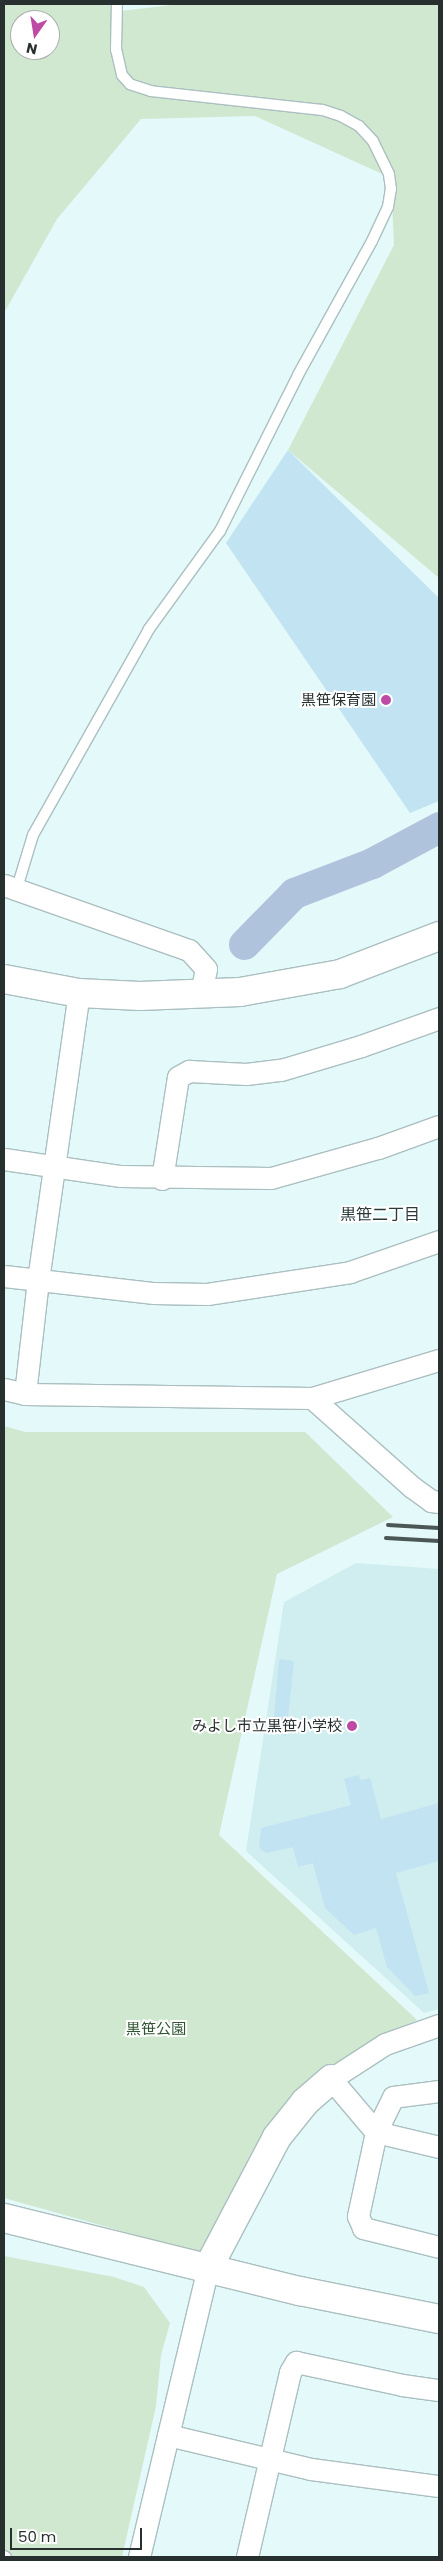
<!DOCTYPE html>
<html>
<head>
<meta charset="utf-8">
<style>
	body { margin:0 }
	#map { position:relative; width:443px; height:2561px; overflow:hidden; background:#e4f9fa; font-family:Poppins,"Noto Sans JP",sans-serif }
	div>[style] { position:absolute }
	.built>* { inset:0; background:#d0eef0 }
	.green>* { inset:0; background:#d0e8d0 }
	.river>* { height:31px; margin:-15.5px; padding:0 15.5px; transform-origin:15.5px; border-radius:15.5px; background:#b0c3dd }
	.building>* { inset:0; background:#c1e3f2 }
	.roads { filter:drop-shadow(1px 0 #abbfc0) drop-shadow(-1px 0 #abbfc0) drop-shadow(0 1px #abbfc0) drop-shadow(0 -1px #abbfc0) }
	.lane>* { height:10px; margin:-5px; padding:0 5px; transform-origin:5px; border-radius:5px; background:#fff }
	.street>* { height:21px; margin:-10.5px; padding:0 10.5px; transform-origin:10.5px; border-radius:10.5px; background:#fff }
	.secondary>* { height:28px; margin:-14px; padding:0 14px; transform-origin:14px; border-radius:14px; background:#fff }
	.rail>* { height:4px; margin:-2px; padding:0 2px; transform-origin:2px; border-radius:2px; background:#4b5656 }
	.dots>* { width:14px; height:14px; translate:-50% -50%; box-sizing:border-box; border:2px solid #fff; border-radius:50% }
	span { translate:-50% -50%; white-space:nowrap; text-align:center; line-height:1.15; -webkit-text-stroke:4px #fff; paint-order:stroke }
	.poi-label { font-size:15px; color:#272f2f }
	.right { translate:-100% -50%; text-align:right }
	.park-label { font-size:15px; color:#2f5431 }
	.neighbourhood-label { font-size:16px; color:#293a3b }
	.frame { position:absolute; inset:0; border:5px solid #272f2f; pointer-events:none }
	.north { position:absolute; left:10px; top:10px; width:50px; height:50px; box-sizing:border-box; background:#fff; border:1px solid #a9acac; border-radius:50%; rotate:193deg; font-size:14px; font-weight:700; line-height:20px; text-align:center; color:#272f2f }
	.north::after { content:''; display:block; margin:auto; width:18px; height:22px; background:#bd4aa5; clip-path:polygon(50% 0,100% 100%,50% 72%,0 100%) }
	.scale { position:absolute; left:10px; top:2528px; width:132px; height:22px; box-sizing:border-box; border:2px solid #272f2f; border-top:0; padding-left:6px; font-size:15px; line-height:18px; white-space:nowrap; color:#272f2f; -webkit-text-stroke:4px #fff; paint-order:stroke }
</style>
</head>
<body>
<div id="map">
	<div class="built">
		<div style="clip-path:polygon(356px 1563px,439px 1569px,439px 2009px,424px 2013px,246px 1851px,284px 1602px)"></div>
	</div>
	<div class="green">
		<div style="clip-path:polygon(evenodd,4px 4px,112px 4px,113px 12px,180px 4px,439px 4px,439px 578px,288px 450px,394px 245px,391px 178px,255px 116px,141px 119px,57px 219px,4px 313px,4px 4px,20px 20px,50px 20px,50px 50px,20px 50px,20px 20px)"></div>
		<div style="clip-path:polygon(4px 1426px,25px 1432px,305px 1432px,393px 1517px,277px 1574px,219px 1835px,417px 2020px,314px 2074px,254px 2148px,200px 2253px,4px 2198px)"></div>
		<div style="clip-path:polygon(4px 2256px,114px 2277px,144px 2287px,170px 2323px,161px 2355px,156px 2406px,122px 2557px,4px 2557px)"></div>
	</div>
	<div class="river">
		<div style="left:244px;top:944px;width:71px;rotate:-45.6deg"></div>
		<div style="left:294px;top:893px;width:84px;rotate:-21deg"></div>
		<div style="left:372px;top:863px;width:76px;rotate:-28.2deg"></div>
	</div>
	<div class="building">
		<div style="clip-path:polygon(288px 450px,439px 598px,439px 801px,410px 813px,226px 543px)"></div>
		<div style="clip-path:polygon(279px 1659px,294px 1661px,286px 1737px,273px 1728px)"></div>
		<div style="clip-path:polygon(359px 1775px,361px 1780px,370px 1778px,381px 1819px,439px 1803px,439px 1861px,396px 1873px,429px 1993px,415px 1996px,387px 1967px,376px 1928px,354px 1935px,325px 1908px,313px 1863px,298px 1867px,293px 1847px,266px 1853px,259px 1848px,261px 1828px,351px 1805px,344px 1779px)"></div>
	</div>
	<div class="roads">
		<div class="lane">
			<div style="left:17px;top:888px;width:55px;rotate:-73.2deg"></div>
			<div style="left:33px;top:835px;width:236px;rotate:-60.6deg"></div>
			<div style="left:149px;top:629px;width:121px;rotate:-54.1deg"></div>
			<div style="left:220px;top:531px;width:174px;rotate:-63.4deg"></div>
			<div style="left:298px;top:375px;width:153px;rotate:-61.1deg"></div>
			<div style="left:372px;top:241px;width:38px;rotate:-65deg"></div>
			<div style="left:388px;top:207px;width:18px;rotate:-81deg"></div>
			<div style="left:391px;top:189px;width:15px;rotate:-98deg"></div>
			<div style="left:389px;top:174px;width:37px;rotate:-116deg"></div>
			<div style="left:373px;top:141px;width:21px;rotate:-133deg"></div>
			<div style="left:359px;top:126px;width:21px;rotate:-151deg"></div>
			<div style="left:341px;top:116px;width:20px;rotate:-162deg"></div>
			<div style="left:322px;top:110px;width:172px;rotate:-173.7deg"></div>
			<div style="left:151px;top:91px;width:22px;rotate:-162deg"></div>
			<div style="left:130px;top:84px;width:12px;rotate:-132deg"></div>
			<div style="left:122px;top:75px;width:26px;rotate:-103deg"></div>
			<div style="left:116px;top:50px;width:46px;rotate:-88.8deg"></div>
			<div style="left:4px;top:2556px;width:2px;rotate:27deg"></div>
		</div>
		<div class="street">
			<div style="left:4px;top:885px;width:196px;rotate:19.4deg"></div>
			<div style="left:189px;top:950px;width:25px;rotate:48deg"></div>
			<div style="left:206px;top:969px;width:25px;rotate:102deg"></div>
			<div style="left:4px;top:1159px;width:118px;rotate:8.3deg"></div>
			<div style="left:121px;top:1176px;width:150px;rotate:0.8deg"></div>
			<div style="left:271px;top:1178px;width:111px;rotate:-15.7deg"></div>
			<div style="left:378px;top:1148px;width:65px;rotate:-19.8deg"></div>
			<div style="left:162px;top:1179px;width:103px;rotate:-81.1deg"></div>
			<div style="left:178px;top:1077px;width:13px;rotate:-29deg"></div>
			<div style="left:189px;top:1071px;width:57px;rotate:3deg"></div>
			<div style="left:246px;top:1074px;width:35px;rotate:-7deg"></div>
			<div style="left:281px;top:1070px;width:84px;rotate:-16.7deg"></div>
			<div style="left:361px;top:1046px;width:83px;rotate:-19.7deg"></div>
			<div style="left:4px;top:1276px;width:151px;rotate:6.5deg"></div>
			<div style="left:154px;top:1293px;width:53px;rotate:1.1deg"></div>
			<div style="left:207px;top:1294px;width:145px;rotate:-8.7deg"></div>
			<div style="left:350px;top:1272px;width:94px;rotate:-19.2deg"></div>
			<div style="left:4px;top:1389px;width:22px;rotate:13deg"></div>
			<div style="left:25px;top:1394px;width:287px;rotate:0.8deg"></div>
			<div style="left:312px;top:1398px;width:133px;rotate:-16.7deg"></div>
			<div style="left:25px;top:1394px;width:115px;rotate:-83.5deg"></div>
			<div style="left:38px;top:1280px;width:290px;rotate:-81.9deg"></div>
			<div style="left:312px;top:1398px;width:134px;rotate:41.7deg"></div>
			<div style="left:412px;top:1487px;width:24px;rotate:36deg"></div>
			<div style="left:431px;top:1501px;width:8px;rotate:7deg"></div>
			<div style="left:439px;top:2025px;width:57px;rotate:160.6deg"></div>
			<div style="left:385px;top:2044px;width:64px;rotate:147.1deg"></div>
			<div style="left:331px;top:2079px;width:70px;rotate:49.7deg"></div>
			<div style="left:376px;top:2132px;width:65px;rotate:13.4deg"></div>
			<div style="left:439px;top:2091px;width:46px;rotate:172.6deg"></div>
			<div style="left:393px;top:2097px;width:39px;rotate:116deg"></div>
			<div style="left:376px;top:2132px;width:86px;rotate:102.1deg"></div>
			<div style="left:358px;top:2216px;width:13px;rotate:67deg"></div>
			<div style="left:363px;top:2228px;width:78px;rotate:14deg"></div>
			<div style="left:168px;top:2435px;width:147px;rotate:13.4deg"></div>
			<div style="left:311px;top:2469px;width:129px;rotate:7.6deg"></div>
			<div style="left:139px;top:2557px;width:297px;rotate:-76.6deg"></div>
			<div style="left:247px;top:2557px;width:190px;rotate:-76.9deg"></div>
			<div style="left:290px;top:2372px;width:12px;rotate:-59deg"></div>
			<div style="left:296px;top:2362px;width:108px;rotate:12.2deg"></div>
			<div style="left:402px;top:2385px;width:37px;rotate:8deg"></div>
		</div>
		<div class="secondary">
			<div style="left:4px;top:979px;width:76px;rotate:10.6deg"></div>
			<div style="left:79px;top:993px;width:61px;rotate:2.8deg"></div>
			<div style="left:140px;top:996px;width:100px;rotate:-2.3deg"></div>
			<div style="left:240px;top:992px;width:102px;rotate:-10.2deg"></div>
			<div style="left:340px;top:974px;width:106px;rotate:-21deg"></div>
			<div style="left:4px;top:2218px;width:305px;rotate:13.9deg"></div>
			<div style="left:300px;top:2291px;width:142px;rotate:11.4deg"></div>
			<div style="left:208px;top:2268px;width:148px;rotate:-62.2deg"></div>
			<div style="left:277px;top:2137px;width:45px;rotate:-51.3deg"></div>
			<div style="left:305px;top:2102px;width:35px;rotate:-41deg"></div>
		</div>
	</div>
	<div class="rail">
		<div style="left:388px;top:1525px;width:51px;rotate:3.4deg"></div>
		<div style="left:386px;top:1538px;width:53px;rotate:3.2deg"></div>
	</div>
	<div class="dots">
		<div style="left:386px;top:700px;background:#bd4aa5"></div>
		<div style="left:352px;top:1726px;background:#bd4aa5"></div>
	</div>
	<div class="poi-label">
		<span class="right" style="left:376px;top:700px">黒笹保育園</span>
		<span class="right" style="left:342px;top:1726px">みよし市立黒笹小学校</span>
	</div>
	<div class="park-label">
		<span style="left:156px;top:2029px">黒笹公園</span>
	</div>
	<div class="neighbourhood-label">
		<span style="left:380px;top:1215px">黒笹二丁目</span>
	</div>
	<div class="frame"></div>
	<div class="north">N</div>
	<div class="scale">50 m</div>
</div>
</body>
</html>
